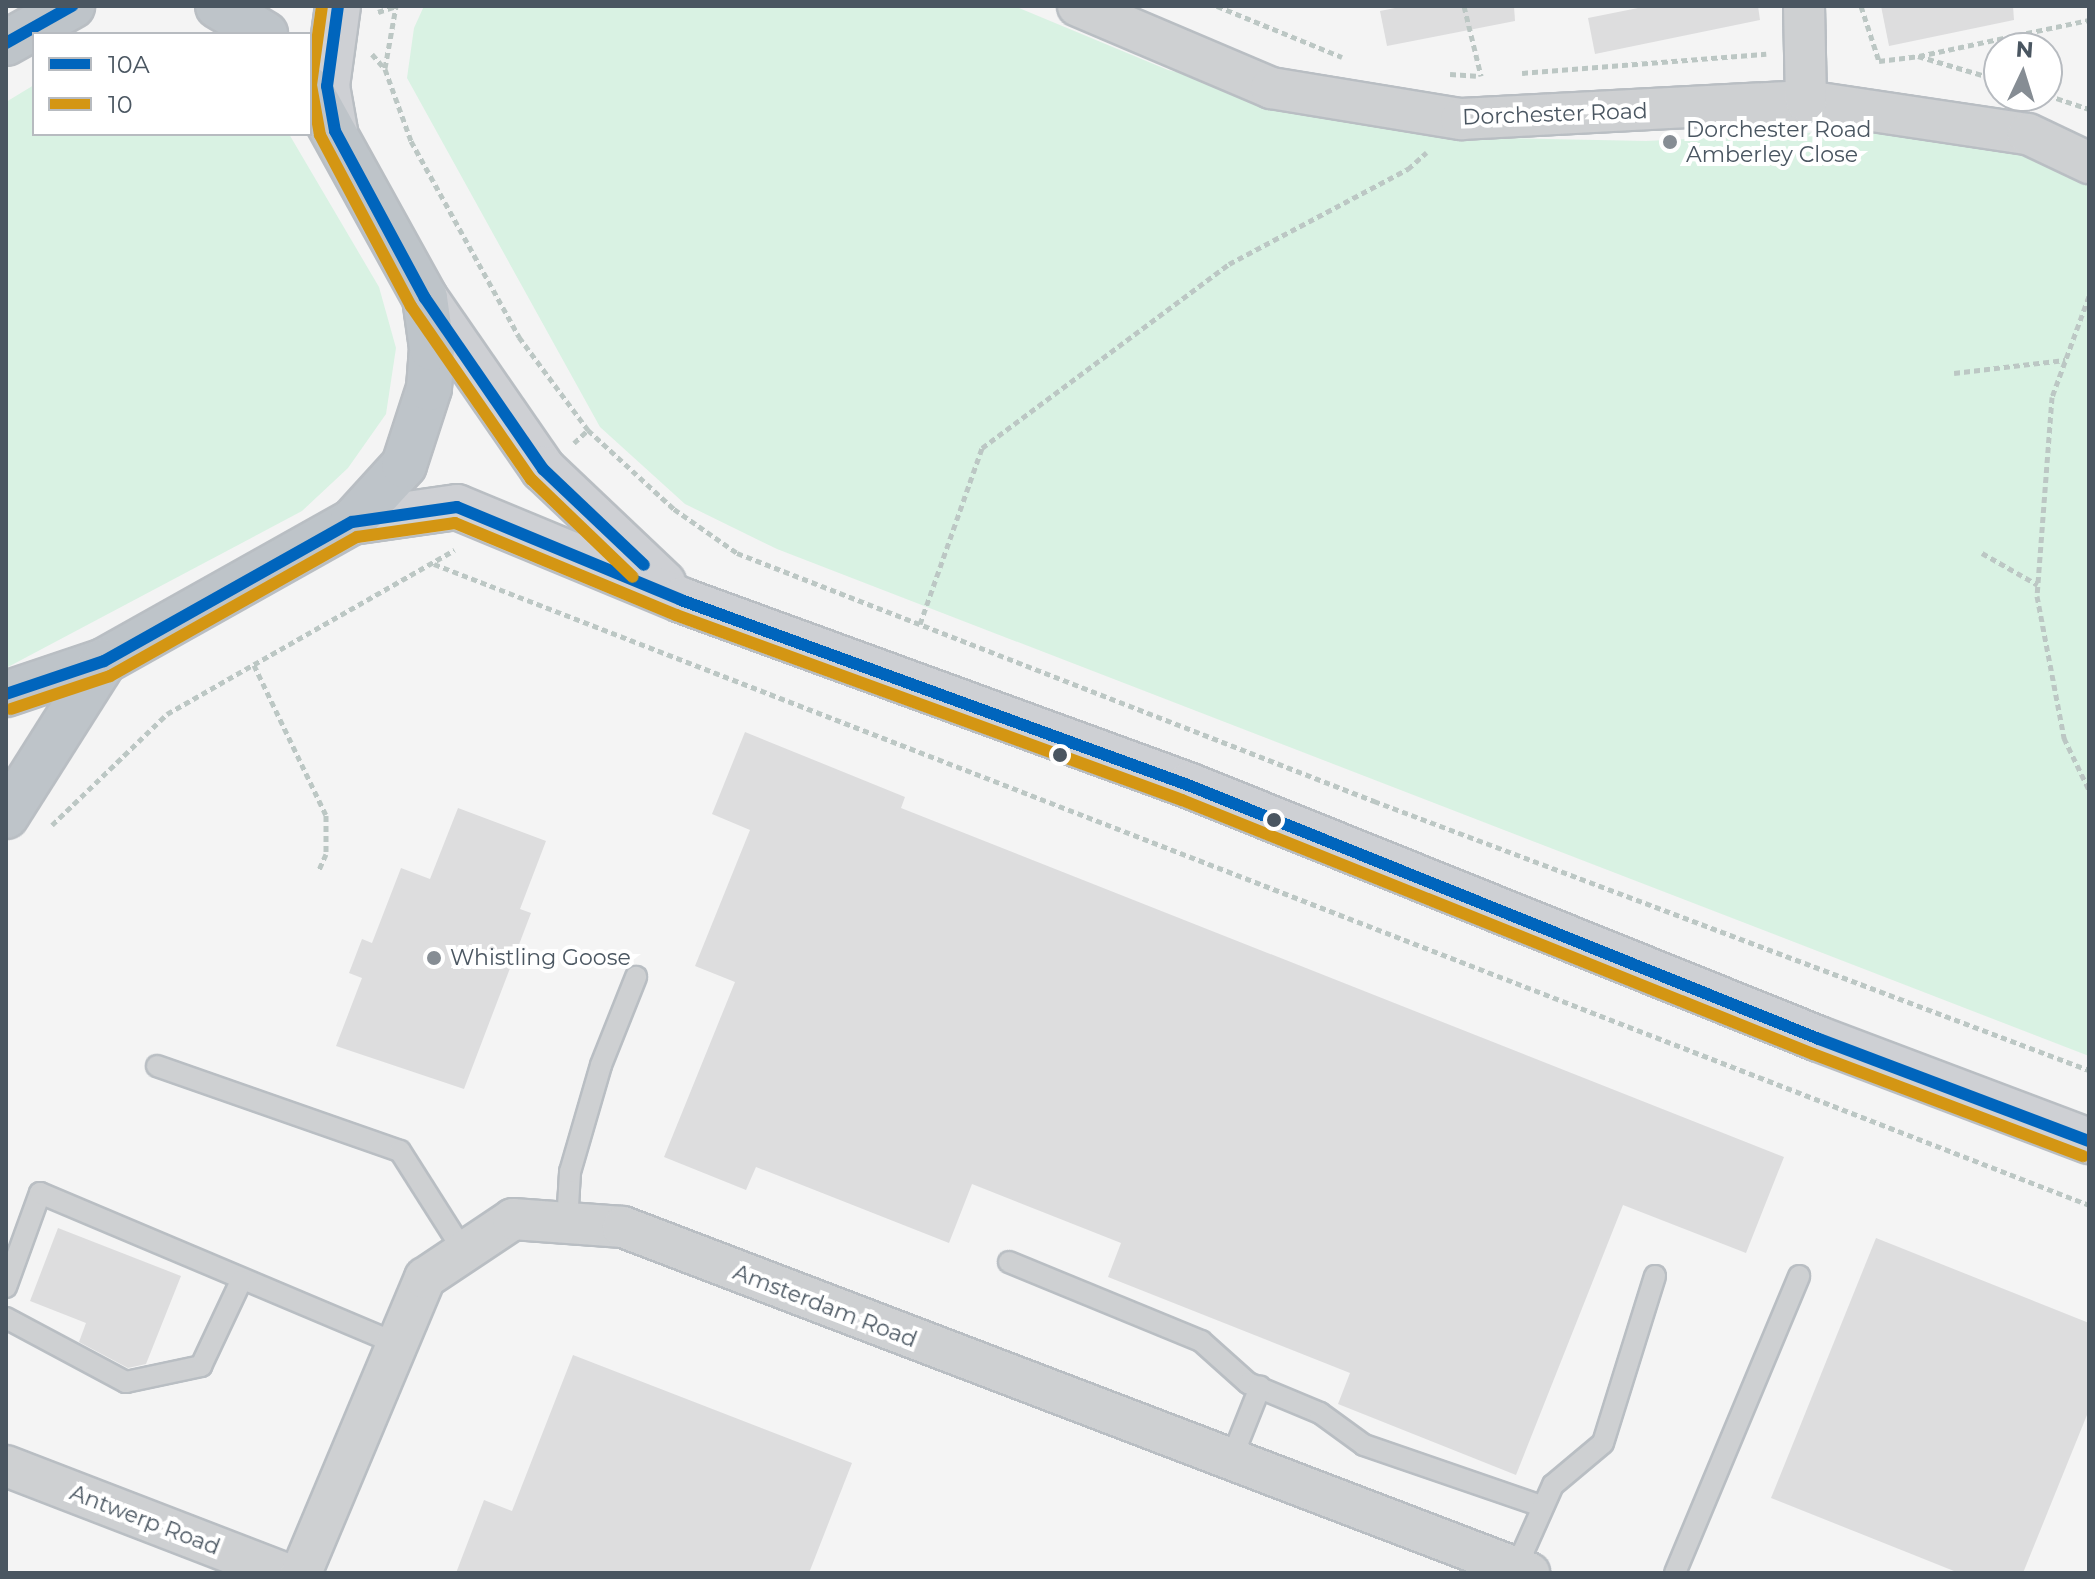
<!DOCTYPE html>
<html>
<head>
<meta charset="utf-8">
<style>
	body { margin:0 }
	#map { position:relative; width:2095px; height:1579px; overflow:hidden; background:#f4f4f4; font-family:Montserrat,sans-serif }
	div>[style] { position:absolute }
	.green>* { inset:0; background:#d9f2e3 }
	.building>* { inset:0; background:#ddddde }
	.path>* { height:5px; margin-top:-2.5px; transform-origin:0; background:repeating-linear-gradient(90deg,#bcc7c4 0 6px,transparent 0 10px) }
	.roads { filter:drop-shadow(2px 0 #b9bec3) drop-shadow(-2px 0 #b9bec3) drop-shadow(0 2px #b9bec3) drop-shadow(0 -2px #b9bec3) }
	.lane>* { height:20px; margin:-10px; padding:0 10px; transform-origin:10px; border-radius:10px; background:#ced0d2 }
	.street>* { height:40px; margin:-20px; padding:0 20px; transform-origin:20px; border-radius:20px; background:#ced0d2 }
	.secondary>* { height:44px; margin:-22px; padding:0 22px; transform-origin:22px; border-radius:22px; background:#ced0d4 }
	.highway>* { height:44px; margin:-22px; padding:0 22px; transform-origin:22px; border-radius:22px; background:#bec4c9 }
	.bus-1>* { height:12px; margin:-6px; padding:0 6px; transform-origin:6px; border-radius:6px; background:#0065bd }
	.bus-2>* { height:12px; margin:-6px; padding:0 6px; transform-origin:6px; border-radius:6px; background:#d49613 }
	.dots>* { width:22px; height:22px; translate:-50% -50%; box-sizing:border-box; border:4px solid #fff; border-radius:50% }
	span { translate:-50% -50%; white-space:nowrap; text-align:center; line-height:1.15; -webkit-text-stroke:8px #fff; paint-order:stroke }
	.street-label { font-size:22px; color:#4a5661 }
	.poi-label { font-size:22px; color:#4a5661 }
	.left { translate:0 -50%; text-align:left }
	.frame { position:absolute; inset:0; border:8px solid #4a5661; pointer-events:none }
	.legend { position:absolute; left:32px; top:32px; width:280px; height:104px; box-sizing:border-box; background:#fff; border:2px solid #b7bbc0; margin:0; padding:10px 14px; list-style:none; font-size:24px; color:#4a5661 }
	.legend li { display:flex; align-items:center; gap:16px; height:40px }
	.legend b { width:40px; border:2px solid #b7bbc0 }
	.north { position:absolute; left:1983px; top:32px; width:80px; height:80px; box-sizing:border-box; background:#fff; border:2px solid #b7bbc0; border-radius:50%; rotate:4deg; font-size:22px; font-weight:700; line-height:32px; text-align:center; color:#4a5661 }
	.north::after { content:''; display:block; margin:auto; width:28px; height:36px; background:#868d94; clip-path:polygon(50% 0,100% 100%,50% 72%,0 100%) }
</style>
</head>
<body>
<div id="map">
	<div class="green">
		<div style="clip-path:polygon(424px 6px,1014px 6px,1168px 70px,1451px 137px,1646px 141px,1864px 130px,1965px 139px,2056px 166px,2089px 183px,2089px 1056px,777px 549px,685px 504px,600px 427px,407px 78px,414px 28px)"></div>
		<div style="clip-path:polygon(34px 85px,34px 134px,289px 134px,379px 287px,396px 348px,386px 414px,348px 468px,302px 511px,6px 668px,6px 102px)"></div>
	</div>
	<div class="building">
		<div style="clip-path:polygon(1405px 6px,1514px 6px,1515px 21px,1387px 46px,1380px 11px)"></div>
		<div style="clip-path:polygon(1648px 6px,1758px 6px,1760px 20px,1595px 54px,1588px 18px)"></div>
		<div style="clip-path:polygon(1881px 6px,2013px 6px,2014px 20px,1889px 46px)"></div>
		<div style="clip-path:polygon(745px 732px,905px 797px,901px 808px,1784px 1157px,1746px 1253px,1623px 1205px,1516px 1475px,1338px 1404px,1350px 1373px,1108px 1277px,1121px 1243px,972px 1184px,949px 1243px,756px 1167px,746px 1190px,664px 1157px,735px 982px,695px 966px,750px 830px,712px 814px)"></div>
		<div style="clip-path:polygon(458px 808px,546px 841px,520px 909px,531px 913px,464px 1089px,336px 1046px,362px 978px,349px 973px,362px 939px,372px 943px,401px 868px,430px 879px)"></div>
		<div style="clip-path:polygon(58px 1228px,181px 1276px,146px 1364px,128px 1368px,79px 1342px,86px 1323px,30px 1301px)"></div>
		<div style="clip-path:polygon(1876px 1238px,2089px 1323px,2089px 1410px,2023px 1573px,1959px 1573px,1771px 1498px)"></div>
		<div style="clip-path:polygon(573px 1355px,852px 1463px,809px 1573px,456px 1573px,484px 1500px,512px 1511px)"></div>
	</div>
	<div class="path">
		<div style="left:1217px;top:6px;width:135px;rotate:22.2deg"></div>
		<div style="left:1464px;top:6px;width:72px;rotate:76.3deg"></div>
		<div style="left:1861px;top:6px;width:58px;rotate:71.9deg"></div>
		<div style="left:1879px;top:61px;width:39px;rotate:-7deg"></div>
		<div style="left:1918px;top:56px;width:84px;rotate:16.5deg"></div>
		<div style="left:378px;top:12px;width:19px;rotate:-18deg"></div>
		<div style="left:372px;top:54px;width:20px;rotate:49deg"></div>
		<div style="left:385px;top:69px;width:77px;rotate:70.1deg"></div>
		<div style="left:411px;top:141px;width:224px;rotate:61.1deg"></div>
		<div style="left:519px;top:337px;width:116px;rotate:53.4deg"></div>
		<div style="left:588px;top:430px;width:117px;rotate:42.6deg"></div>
		<div style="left:674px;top:509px;width:77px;rotate:34.9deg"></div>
		<div style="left:737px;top:553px;width:684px;rotate:21.27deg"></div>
		<div style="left:1374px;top:801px;width:764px;rotate:20.62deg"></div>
		<div style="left:1919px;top:56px;width:174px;rotate:-12deg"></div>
		<div style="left:385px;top:68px;width:63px;rotate:-79.9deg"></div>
		<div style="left:1522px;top:73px;width:245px;rotate:-4.5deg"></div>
		<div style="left:1450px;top:74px;width:26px;rotate:4deg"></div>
		<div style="left:2047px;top:95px;width:44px;rotate:18.4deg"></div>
		<div style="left:2089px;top:296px;width:108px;rotate:110.1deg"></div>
		<div style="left:2052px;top:397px;width:200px;rotate:94.3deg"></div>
		<div style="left:2037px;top:596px;width:145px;rotate:79.2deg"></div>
		<div style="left:2064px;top:738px;width:58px;rotate:64.3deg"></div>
		<div style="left:1954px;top:373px;width:112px;rotate:-6.7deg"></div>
		<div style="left:574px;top:443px;width:19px;rotate:-43deg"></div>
		<div style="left:1982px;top:553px;width:64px;rotate:29.7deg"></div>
		<div style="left:434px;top:564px;width:1775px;rotate:21.17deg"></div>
		<div style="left:920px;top:624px;width:187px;rotate:-70.6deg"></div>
		<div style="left:982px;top:448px;width:308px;rotate:-36.7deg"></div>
		<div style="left:1229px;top:264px;width:203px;rotate:-28deg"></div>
		<div style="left:1408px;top:169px;width:25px;rotate:-42deg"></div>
		<div style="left:254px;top:665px;width:166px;rotate:64.4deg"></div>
		<div style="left:326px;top:815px;width:39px;rotate:90deg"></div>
		<div style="left:326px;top:854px;width:17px;rotate:114deg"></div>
		<div style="left:52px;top:825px;width:160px;rotate:-44deg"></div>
		<div style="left:167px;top:714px;width:331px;rotate:-29.7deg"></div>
	</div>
	<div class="roads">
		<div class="lane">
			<div style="left:157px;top:1066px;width:257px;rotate:19.3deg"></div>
			<div style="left:400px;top:1151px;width:120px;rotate:57.6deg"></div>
			<div style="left:567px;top:1223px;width:51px;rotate:-86.6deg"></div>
			<div style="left:570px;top:1172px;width:111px;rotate:-73.8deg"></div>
			<div style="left:601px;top:1065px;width:95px;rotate:-68.3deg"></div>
			<div style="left:1009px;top:1262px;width:208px;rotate:22.4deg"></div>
			<div style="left:1201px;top:1341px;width:63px;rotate:41.8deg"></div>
			<div style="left:1248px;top:1383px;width:78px;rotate:22.6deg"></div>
			<div style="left:1320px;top:1413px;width:54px;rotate:36deg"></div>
			<div style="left:1364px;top:1445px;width:187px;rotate:19deg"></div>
			<div style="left:6px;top:1287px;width:100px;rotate:-70.1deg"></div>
			<div style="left:40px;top:1193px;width:385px;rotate:22.9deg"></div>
			<div style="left:6px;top:1318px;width:136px;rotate:28.1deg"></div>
			<div style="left:126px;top:1382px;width:77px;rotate:-12deg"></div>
			<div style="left:201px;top:1366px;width:94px;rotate:-64.8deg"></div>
			<div style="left:1231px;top:1460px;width:79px;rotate:-68.3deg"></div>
			<div style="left:1516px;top:1568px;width:91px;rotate:-66deg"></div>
			<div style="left:1553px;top:1485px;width:65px;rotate:-40deg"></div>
			<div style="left:1603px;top:1443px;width:175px;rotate:-72.7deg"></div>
			<div style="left:1675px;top:1573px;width:322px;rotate:-67.3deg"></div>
		</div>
		<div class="street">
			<div style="left:1078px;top:6px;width:210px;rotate:23deg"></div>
			<div style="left:1271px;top:88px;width:193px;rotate:9.3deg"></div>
			<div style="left:1461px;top:119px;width:345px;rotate:-3deg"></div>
			<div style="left:1806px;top:101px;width:224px;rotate:8.5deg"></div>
			<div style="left:2028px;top:134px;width:68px;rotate:25.4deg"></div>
			<div style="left:1804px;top:6px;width:95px;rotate:88.8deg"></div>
			<div style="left:6px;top:1466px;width:298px;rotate:21.1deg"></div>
			<div style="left:301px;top:1573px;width:320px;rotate:-67.2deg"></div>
			<div style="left:425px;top:1278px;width:106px;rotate:-33.8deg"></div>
			<div style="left:513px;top:1219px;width:110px;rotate:4.2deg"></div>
			<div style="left:623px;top:1227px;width:970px;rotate:20.9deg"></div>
		</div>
		<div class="secondary">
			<div style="left:335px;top:131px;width:46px;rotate:-100.1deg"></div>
			<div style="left:327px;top:86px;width:81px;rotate:-82.2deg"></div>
			<div style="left:425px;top:298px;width:208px;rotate:55.4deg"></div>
			<div style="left:543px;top:469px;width:166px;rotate:43.5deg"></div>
			<div style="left:352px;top:522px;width:106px;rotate:-8.1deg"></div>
			<div style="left:457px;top:507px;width:243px;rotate:22.5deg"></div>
			<div style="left:681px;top:600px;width:540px;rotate:20.05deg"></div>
			<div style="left:1188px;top:785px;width:680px;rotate:21.93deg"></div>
			<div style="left:1819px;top:1039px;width:289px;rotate:20.7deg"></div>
		</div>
		<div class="highway">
			<div style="left:218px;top:6px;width:55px;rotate:30.8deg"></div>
			<div style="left:6px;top:43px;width:76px;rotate:-29.3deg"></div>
			<div style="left:6px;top:694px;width:103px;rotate:-18.6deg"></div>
			<div style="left:104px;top:661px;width:284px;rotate:-29.3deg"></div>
			<div style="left:352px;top:522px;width:77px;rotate:-47.6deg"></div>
			<div style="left:404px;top:465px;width:81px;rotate:-72deg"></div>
			<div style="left:429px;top:388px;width:40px;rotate:-85.7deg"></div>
			<div style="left:432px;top:348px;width:50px;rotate:-98deg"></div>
			<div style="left:425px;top:298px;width:238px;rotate:-118.9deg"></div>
			<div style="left:6px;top:816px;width:183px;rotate:-57.7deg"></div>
		</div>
	</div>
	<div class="bus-1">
		<div style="left:338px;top:6px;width:81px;rotate:97.8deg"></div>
		<div style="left:327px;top:86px;width:46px;rotate:79.9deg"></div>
		<div style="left:335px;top:131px;width:190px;rotate:61.7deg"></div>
		<div style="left:425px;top:298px;width:208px;rotate:55.4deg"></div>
		<div style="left:543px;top:469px;width:139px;rotate:43.5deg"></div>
		<div style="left:6px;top:43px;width:76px;rotate:-29.3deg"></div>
		<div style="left:6px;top:694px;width:103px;rotate:-18.6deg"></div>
		<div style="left:104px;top:661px;width:284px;rotate:-29.3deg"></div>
		<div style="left:352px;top:522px;width:106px;rotate:-8.1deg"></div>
		<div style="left:457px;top:507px;width:243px;rotate:22.5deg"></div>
		<div style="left:681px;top:600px;width:540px;rotate:20.05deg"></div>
		<div style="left:1188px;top:785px;width:680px;rotate:21.93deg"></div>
		<div style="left:1819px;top:1039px;width:289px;rotate:20.7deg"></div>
	</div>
	<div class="bus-2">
		<div style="left:322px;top:6px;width:80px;rotate:97.9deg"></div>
		<div style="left:311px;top:85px;width:51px;rotate:79.8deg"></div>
		<div style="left:320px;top:135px;width:194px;rotate:62deg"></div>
		<div style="left:411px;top:306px;width:211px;rotate:55.3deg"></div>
		<div style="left:531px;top:479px;width:141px;rotate:43.9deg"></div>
		<div style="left:11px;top:709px;width:104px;rotate:-18.4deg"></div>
		<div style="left:110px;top:676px;width:283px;rotate:-29.4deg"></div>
		<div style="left:357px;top:537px;width:99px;rotate:-8.1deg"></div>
		<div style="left:455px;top:523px;width:239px;rotate:22.6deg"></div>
		<div style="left:676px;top:615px;width:539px;rotate:20.08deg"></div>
		<div style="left:1182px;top:800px;width:680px;rotate:21.93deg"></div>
		<div style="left:1813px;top:1054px;width:289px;rotate:20.7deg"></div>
	</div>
	<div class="dots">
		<div style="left:1670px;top:142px;background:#868d94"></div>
		<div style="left:1060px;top:755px;background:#4a5661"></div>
		<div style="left:1274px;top:820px;background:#4a5661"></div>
		<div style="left:434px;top:958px;background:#868d94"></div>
	</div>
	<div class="street-label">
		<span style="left:1555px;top:114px;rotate:-2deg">Dorchester Road</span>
		<span style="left:825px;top:1306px;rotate:21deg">Amsterdam Road</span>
		<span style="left:145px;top:1520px;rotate:21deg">Antwerp Road</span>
	</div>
	<div class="poi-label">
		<span class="left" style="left:1686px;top:142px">Dorchester Road<br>Amberley Close</span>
		<span class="left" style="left:450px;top:958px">Whistling Goose</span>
	</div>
	<div class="frame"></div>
	<ul class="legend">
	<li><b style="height:10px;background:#0065bd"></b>10A</li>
	<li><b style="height:10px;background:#d49613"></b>10</li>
	</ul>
	<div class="north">N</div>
</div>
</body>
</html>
